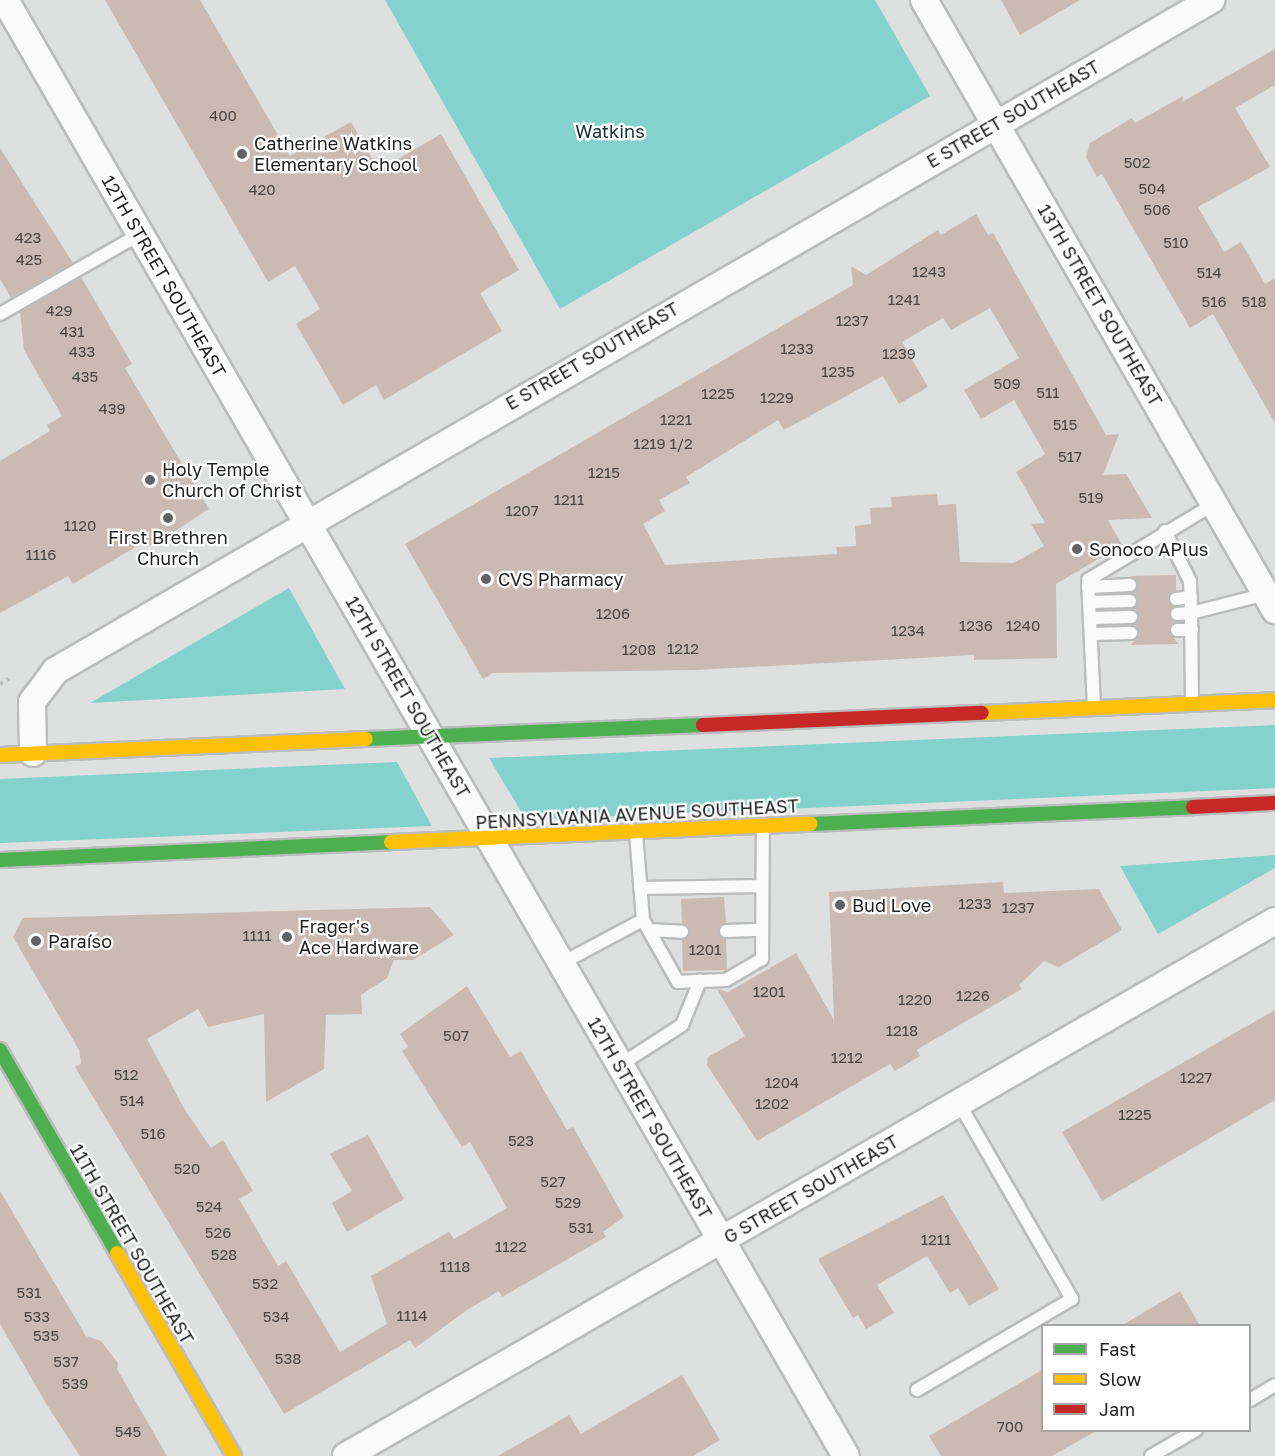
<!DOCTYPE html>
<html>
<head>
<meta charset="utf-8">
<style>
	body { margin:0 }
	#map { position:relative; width:1275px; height:1456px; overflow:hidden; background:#dee0df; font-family:"Golos Text",sans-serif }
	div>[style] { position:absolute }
	.green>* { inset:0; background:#83d2cd }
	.building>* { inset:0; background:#cbbab2 }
	.path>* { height:4px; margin-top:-2px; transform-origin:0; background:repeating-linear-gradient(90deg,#bdbebd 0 3px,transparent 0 7.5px) }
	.roads { filter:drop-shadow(2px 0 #bbbdbc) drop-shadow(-2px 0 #bbbdbc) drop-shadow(0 2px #bbbdbc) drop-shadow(0 -2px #bbbdbc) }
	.lane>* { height:12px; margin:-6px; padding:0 6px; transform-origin:6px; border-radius:6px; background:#fafafa }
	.street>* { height:26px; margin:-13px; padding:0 13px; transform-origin:13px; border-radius:13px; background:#fafafa }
	.fast>* { height:14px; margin:-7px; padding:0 7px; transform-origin:7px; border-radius:7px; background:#4caf50 }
	.slow>* { height:14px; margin:-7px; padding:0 7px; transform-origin:7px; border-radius:7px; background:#ffc107 }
	.jam>* { height:14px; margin:-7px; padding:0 7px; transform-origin:7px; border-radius:7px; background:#c62828 }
	.dots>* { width:16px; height:16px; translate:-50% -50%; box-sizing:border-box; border:3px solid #fff; border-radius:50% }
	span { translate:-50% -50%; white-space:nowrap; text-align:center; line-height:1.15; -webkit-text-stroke:4.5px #fff; paint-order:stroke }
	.number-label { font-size:15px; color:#494644 }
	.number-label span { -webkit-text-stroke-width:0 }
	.street-label { font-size:18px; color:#1e1f1f }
	.park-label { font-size:18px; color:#18312f }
	.poi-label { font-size:18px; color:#1e1f1f }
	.left { translate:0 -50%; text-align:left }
	.legend { position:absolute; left:1041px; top:1324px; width:210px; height:108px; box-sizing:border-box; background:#fff; border:2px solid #a5a5a5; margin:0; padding:8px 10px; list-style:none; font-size:18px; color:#1e1f1f }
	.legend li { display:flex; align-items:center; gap:12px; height:30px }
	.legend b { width:30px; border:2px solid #a5a5a5 }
</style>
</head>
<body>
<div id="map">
	<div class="green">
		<div style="clip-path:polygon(385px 0,875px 0,930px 96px,560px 309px)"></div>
		<div style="clip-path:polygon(289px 588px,345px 689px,90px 703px)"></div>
		<div style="clip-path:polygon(1275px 725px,1275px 788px,526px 820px,489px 758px)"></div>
		<div style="clip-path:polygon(397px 762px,432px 826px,0 843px,0 779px)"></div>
		<div style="clip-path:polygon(1275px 855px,1275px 868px,1158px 934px,1120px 866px)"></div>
	</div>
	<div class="building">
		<div style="clip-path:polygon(105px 0,200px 0,290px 156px,351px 122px,379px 170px,441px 134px,519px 270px,480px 293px,502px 331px,384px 400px,376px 385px,343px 405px,296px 324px,320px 309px,295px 266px,268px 282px)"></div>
		<div style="clip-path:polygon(1001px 0,1080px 0,1020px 35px)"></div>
		<div style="clip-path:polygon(1275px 49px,1275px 85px,1235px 108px,1270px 167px,1198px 207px,1224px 252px,1241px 242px,1265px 284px,1275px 278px,1275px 423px,1213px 314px,1190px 328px,1102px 174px,1097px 177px,1086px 157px,1090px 143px,1132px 118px,1135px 123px,1183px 96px,1182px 102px)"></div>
		<div style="clip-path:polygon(0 148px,73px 263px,11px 298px,0 279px)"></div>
		<div style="clip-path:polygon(evenodd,976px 214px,988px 235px,993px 233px,1106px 435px,1119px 434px,1103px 475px,1126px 474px,1152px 518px,1108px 520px,1122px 545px,1056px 584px,1057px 658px,974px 660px,974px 655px,695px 670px,493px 673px,483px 679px,405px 544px,853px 285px,851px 266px,866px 275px,938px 230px,941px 235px,976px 214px,990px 308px,1019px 358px,964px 390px,981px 419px,1014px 400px,1045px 454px,1016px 472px,1045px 523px,1031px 524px,1044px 546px,1014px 563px,960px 562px,956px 504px,938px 505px,937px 494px,891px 497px,892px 507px,870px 508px,871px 524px,855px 526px,856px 546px,836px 547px,837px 554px,665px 565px,643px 524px,665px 511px,659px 500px,690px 483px,686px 477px,778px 420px,784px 430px,883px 376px,899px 404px,928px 387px,902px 342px,943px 318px,951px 330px,990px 308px)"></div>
		<div style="clip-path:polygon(81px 277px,132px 364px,125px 368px,209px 509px,158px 542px,147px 547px,144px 542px,73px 584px,68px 576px,0 613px,0 461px,50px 431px,47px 425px,62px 416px,24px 350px,20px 312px)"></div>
		<div style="clip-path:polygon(1176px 575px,1176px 591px,1168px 600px,1173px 607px,1170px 618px,1176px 622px,1169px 631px,1178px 644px,1131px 645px,1138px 636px,1132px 625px,1139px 616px,1132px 609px,1137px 604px,1131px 593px,1138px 584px,1130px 576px)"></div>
		<div style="clip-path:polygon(1003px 882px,1004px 893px,1099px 889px,1122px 930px,1059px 967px,1044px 961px,1019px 985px,1022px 989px,923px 1046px,917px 1050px,920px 1056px,895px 1071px,890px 1064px,757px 1141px,707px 1065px,708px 1057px,745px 1036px,717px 989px,728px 992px,796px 953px,834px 1020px,829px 892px)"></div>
		<div style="clip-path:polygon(724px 897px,726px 923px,718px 932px,726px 939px,727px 970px,683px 971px,682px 940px,690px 932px,682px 924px,681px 899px)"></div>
		<div style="clip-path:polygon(430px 907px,454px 935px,413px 960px,394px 960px,387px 978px,361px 995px,362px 1014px,326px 1015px,324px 1069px,266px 1102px,264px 1014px,208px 1027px,198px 1009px,147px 1039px,185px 1110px,211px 1148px,223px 1140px,253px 1191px,239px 1199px,278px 1266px,286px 1261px,340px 1352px,387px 1324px,371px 1276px,449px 1232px,454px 1239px,507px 1208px,470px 1142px,462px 1147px,402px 1051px,408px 1047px,400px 1034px,467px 986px,510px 1057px,521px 1051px,567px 1130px,573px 1127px,624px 1217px,603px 1232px,606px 1237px,502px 1297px,499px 1291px,467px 1310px,415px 1348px,410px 1340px,284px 1414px,75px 1067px,81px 1063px,79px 1050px,13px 937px,23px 918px)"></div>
		<div style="clip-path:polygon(1275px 1010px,1275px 1100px,1102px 1201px,1062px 1132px)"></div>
		<div style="clip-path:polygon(368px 1135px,404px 1199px,347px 1232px,332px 1203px,352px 1191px,330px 1154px)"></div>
		<div style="clip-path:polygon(0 1191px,86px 1336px,101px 1341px,118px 1363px,117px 1369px,167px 1456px,80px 1456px,47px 1405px,0 1324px)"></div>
		<div style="clip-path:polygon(943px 1195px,999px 1289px,969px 1306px,958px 1288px,950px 1293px,927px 1256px,877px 1285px,894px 1313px,866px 1329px,858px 1315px,853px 1318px,818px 1259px)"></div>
		<div style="clip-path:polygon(1180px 1291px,1200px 1326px,1121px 1326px,1168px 1298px)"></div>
		<div style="clip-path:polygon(1042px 1370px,1042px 1431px,1096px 1431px,1052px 1456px,941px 1456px,929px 1436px)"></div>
		<div style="clip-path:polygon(682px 1375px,720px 1440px,693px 1456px,498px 1456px,569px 1415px,581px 1434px)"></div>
	</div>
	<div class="path">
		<div style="left:0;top:684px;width:15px;rotate:-32deg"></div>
	</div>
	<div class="roads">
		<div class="lane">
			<div style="left:0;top:314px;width:161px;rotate:-29.7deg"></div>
			<div style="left:1165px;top:531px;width:56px;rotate:63.4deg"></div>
			<div style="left:1190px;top:581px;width:32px;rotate:88deg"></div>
			<div style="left:1191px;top:613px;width:14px;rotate:176deg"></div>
			<div style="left:1088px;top:587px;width:42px;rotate:-2.7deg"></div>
			<div style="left:1176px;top:599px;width:15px;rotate:-8deg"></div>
			<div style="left:1089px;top:602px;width:41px;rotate:-1.4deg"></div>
			<div style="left:1090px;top:618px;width:41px;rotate:-1.4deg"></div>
			<div style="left:1177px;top:630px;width:15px"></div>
			<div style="left:1091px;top:634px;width:40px;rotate:-1.4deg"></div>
			<div style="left:1192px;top:703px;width:90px;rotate:-90.6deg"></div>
			<div style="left:1191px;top:613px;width:77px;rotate:-14.2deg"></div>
			<div style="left:1094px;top:707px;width:127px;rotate:-92.7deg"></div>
			<div style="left:1088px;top:580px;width:147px;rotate:-31.1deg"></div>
			<div style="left:640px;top:888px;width:122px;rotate:-0.9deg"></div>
			<div style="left:643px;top:920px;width:71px;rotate:60.6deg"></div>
			<div style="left:678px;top:982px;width:22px;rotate:-3deg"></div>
			<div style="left:649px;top:930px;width:33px;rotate:3deg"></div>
			<div style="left:726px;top:931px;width:36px;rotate:-2deg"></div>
			<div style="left:562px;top:963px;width:92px;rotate:-28deg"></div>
			<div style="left:643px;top:920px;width:87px;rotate:-94.6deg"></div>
			<div style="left:620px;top:1065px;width:74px;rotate:-32.8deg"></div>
			<div style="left:682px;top:1025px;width:48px;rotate:-67.8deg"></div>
			<div style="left:700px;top:981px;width:26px;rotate:-2deg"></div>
			<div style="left:726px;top:980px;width:42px;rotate:-30.3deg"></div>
			<div style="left:762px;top:959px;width:132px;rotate:-89.6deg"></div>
			<div style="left:917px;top:1390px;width:180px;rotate:-30.4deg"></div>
			<div style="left:1072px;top:1299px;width:226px;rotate:-120deg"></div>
			<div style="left:1250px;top:1400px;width:29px;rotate:-31deg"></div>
			<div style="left:1151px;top:1456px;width:52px;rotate:-30deg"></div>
		</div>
		<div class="street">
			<div style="left:5px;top:0;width:1681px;rotate:59.99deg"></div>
			<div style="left:924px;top:0;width:704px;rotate:60.08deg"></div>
			<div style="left:33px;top:753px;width:51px;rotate:-91.1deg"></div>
			<div style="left:32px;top:702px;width:39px;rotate:-53deg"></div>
			<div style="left:55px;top:671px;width:1337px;rotate:-30.13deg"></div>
			<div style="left:346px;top:1456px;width:1072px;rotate:-29.94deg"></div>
		</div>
		<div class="fast">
			<div style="left:366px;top:739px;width:337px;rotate:-2.4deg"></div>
			<div style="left:811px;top:824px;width:382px;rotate:-2.5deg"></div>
			<div style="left:0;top:860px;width:391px;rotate:-2.6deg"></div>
			<div style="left:0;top:1050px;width:234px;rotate:60deg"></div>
		</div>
		<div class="slow">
			<div style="left:982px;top:713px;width:293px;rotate:-2.5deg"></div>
			<div style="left:0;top:755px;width:366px;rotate:-2.5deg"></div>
			<div style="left:391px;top:842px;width:420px;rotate:-2.5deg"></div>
			<div style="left:117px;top:1253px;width:234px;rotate:60deg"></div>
		</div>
		<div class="jam">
			<div style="left:703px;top:725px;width:279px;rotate:-2.5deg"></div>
			<div style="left:1193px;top:807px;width:82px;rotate:-2.8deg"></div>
		</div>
	</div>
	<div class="dots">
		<div style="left:242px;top:154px;background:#616362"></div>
		<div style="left:150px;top:480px;background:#616362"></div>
		<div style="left:168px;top:518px;background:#616362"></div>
		<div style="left:1077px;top:549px;background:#616362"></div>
		<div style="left:486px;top:579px;background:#616362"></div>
		<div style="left:840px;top:905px;background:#616362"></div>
		<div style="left:287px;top:937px;background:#616362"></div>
		<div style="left:36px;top:941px;background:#616362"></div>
	</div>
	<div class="number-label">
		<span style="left:223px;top:116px">400</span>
		<span style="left:1137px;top:163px">502</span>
		<span style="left:1152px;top:189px">504</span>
		<span style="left:262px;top:190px">420</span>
		<span style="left:1157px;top:210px">506</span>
		<span style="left:28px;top:238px">423</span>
		<span style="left:1176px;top:243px">510</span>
		<span style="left:29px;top:260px">425</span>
		<span style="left:929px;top:272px">1243</span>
		<span style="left:1209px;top:273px">514</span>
		<span style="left:904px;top:300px">1241</span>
		<span style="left:1214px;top:302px">516</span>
		<span style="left:1254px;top:302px">518</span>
		<span style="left:59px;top:311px">429</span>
		<span style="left:852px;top:321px">1237</span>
		<span style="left:72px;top:332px">431</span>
		<span style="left:797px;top:349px">1233</span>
		<span style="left:82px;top:352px">433</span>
		<span style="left:899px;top:354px">1239</span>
		<span style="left:838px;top:372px">1235</span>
		<span style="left:85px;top:377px">435</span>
		<span style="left:1007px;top:384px">509</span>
		<span style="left:1048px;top:393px">511</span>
		<span style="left:718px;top:394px">1225</span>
		<span style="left:777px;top:398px">1229</span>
		<span style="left:112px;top:409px">439</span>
		<span style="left:676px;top:420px">1221</span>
		<span style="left:1065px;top:425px">515</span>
		<span style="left:663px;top:444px">1219 1/2</span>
		<span style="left:1070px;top:457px">517</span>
		<span style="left:604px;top:473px">1215</span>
		<span style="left:1091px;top:498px">519</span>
		<span style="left:569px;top:500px">1211</span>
		<span style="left:522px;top:511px">1207</span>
		<span style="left:80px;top:526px">1120</span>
		<span style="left:41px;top:555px">1116</span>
		<span style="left:613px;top:614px">1206</span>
		<span style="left:976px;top:626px">1236</span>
		<span style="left:1023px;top:626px">1240</span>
		<span style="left:908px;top:631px">1234</span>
		<span style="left:683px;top:649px">1212</span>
		<span style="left:639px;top:650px">1208</span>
		<span style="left:975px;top:904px">1233</span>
		<span style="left:1018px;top:908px">1237</span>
		<span style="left:257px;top:936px">1111</span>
		<span style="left:705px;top:950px">1201</span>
		<span style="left:769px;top:992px">1201</span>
		<span style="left:973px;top:996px">1226</span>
		<span style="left:915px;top:1000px">1220</span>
		<span style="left:902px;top:1031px">1218</span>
		<span style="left:456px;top:1036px">507</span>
		<span style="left:847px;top:1058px">1212</span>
		<span style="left:126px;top:1075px">512</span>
		<span style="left:1196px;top:1078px">1227</span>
		<span style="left:782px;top:1083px">1204</span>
		<span style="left:132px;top:1101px">514</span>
		<span style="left:772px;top:1104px">1202</span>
		<span style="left:1135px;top:1115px">1225</span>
		<span style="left:153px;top:1134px">516</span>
		<span style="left:521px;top:1141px">523</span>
		<span style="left:187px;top:1169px">520</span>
		<span style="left:553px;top:1182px">527</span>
		<span style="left:568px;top:1203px">529</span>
		<span style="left:209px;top:1207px">524</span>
		<span style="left:581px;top:1228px">531</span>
		<span style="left:218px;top:1233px">526</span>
		<span style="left:936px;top:1240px">1211</span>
		<span style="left:511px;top:1247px">1122</span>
		<span style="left:224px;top:1255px">528</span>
		<span style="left:455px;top:1267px">1118</span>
		<span style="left:265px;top:1284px">532</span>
		<span style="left:29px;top:1293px">531</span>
		<span style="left:412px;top:1316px">1114</span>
		<span style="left:37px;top:1317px">533</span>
		<span style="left:276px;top:1317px">534</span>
		<span style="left:46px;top:1336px">535</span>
		<span style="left:288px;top:1359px">538</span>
		<span style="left:66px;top:1362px">537</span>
		<span style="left:75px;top:1384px">539</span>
		<span style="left:1010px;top:1427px">700</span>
		<span style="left:128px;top:1432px">545</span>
	</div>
	<div class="street-label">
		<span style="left:1013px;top:114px;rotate:-30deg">E STREET SOUTHEAST</span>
		<span style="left:164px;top:276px;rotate:60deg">12TH STREET SOUTHEAST</span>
		<span style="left:1100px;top:305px;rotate:60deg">13TH STREET SOUTHEAST</span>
		<span style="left:592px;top:356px;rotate:-30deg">E STREET SOUTHEAST</span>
		<span style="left:408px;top:697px;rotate:60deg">12TH STREET SOUTHEAST</span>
		<span style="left:637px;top:814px;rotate:-3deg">PENNSYLVANIA AVENUE SOUTHEAST</span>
		<span style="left:650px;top:1118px;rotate:60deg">12TH STREET SOUTHEAST</span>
		<span style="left:811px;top:1189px;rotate:-30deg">G STREET SOUTHEAST</span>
		<span style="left:132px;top:1244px;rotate:60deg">11TH STREET SOUTHEAST</span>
	</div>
	<div class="park-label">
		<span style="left:610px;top:131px">Watkins</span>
	</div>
	<div class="poi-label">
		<span class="left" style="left:254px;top:154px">Catherine Watkins<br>Elementary School</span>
		<span class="left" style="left:162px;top:480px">Holy Temple<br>Church of Christ</span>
		<span style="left:168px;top:548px">First Brethren<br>Church</span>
		<span class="left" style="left:1089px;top:549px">Sonoco APlus</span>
		<span class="left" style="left:498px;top:579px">CVS Pharmacy</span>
		<span class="left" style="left:852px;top:905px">Bud Love</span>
		<span class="left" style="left:299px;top:937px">Frager's<br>Ace Hardware</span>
		<span class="left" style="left:48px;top:941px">Paraíso</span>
	</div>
	<ul class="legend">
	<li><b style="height:8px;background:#4caf50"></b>Fast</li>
	<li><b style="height:8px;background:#ffc107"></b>Slow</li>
	<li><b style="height:8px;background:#c62828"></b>Jam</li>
	</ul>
</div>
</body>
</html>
